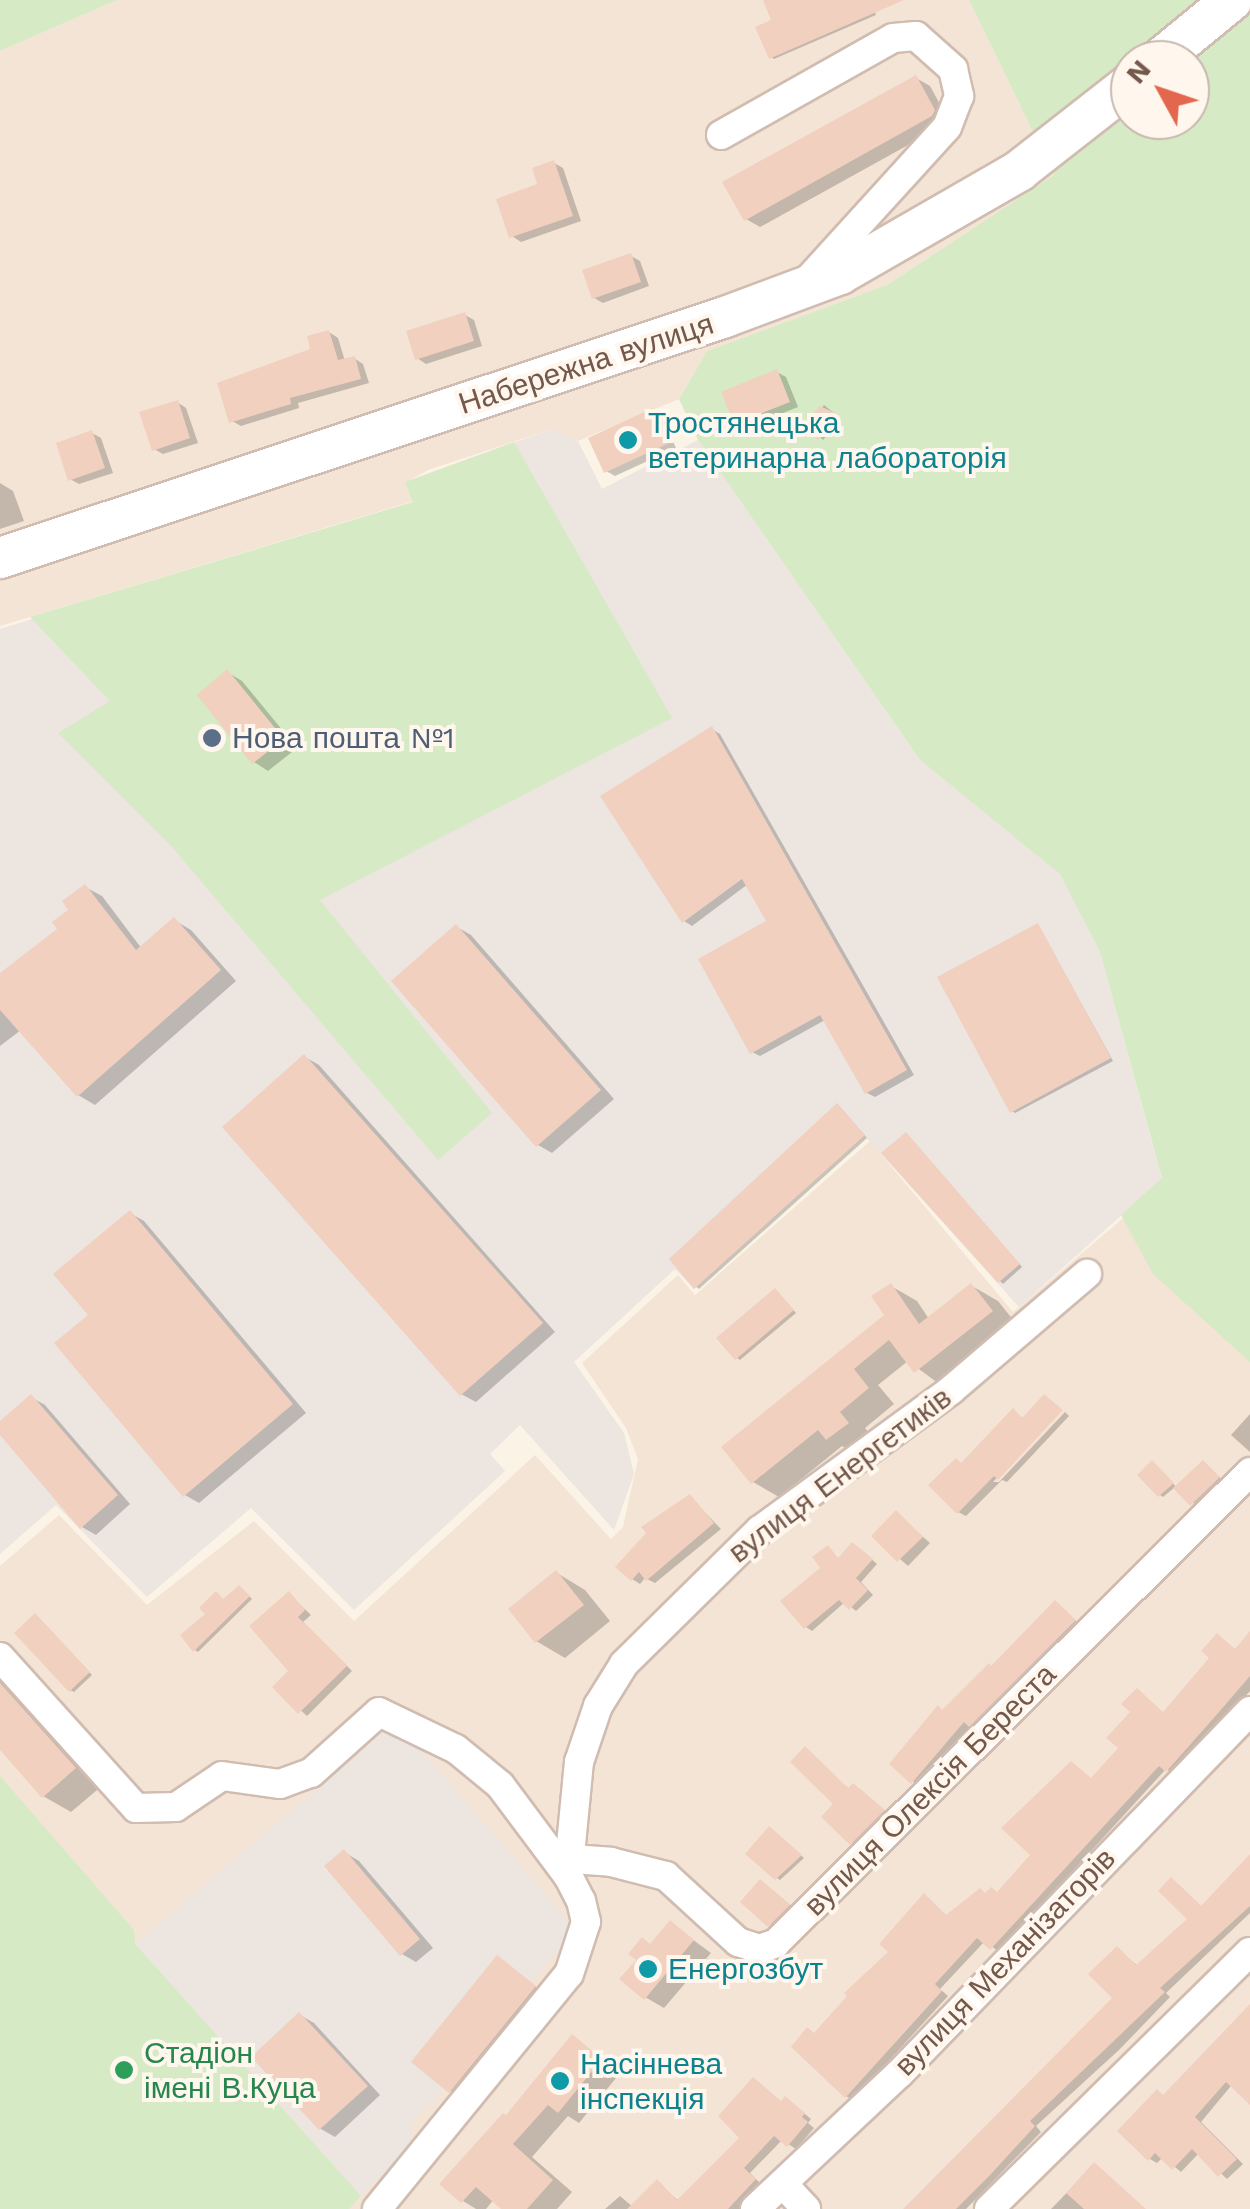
<!DOCTYPE html>
<html>
<head>
<meta charset="utf-8">
<style>
	body { margin:0 }
	#map { position:relative; width:1250px; height:2209px; overflow:hidden; background:#fcf3e7; font-family:"Work Sans",sans-serif }
	div>[style] { position:absolute }
	.residential>* { inset:0; background:#f4e4d5 }
	.industrial>* { inset:0; background:#ece5e0 }
	.green>* { inset:0; background:#d6eac5 }
	.shadow>* { inset:0; background:#0003 }
	.building>* { inset:0; background:#f1d0bf }
	.roads { filter:drop-shadow(2px 0 #d0bcb0) drop-shadow(-2px 0 #d0bcb0) drop-shadow(0 2px #d0bcb0) drop-shadow(0 -2px #d0bcb0) }
	.street>* { height:28px; margin:-14px; padding:0 14px; transform-origin:14px; border-radius:14px; background:#fff }
	.secondary>* { height:40px; margin:-20px; padding:0 20px; transform-origin:20px; border-radius:20px; background:#fff }
	.dots>* { width:28px; height:28px; translate:-50% -50%; box-sizing:border-box; border:5px solid #fff7ed; border-radius:50% }
	span { translate:-50% -50%; white-space:nowrap; text-align:center; line-height:1.15; -webkit-text-stroke:8px #fff7ed; paint-order:stroke }
	.street-label { font-size:30px; color:#75584c }
	.culture-label { font-size:30px; color:#0d838f }
	.left { translate:0 -50%; text-align:left }
	.service-label { font-size:30px; color:#4e5e75 }
	.leisure-label { font-size:30px; color:#27864d }
	.north { position:absolute; left:1110px; top:40px; width:100px; height:100px; box-sizing:border-box; background:#fff7ed; border:2px solid #c8b7ad; border-radius:50%; rotate:310deg; font-size:28px; font-weight:700; line-height:40px; text-align:center; color:#75584c }
	.north::after { content:''; display:block; margin:auto; width:35px; height:45px; background:#e3674f; clip-path:polygon(50% 0,100% 100%,50% 72%,0 100%) }
</style>
</head>
<body>
<div id="map">
	<div class="residential">
		<div style="clip-path:polygon(117px 0,969px 0,1054px 175px,887px 285px,707px 351px,679px 399px,578px 441px,552px 429px,428px 470px,406px 482px,414px 501px,0 626px,0 51px)"></div>
		<div style="clip-path:polygon(870px 1141px,1013px 1312px,1129px 1213px,1250px 1312px,1250px 2209px,0 2209px,0 1566px,59px 1515px,147px 1605px,254px 1521px,354px 1621px,535px 1455px,611px 1539px,623px 1527px,638px 1459px,626px 1428px,582px 1363px,678px 1275px,695px 1295px)"></div>
	</div>
	<div class="industrial">
		<div style="clip-path:polygon(552px 429px,578px 441px,602px 489px,698px 440px,920px 760px,1060px 873px,1100px 952px,1162px 1179px,1019px 1307px,864px 1135px,694px 1289px,675px 1269px,574px 1362px,624px 1433px,634px 1474px,614px 1530px,520px 1425px,490px 1454px,505px 1471px,354px 1610px,251px 1508px,147px 1597px,56px 1505px,0 1554px,0 629px,413px 502px,405px 482px)"></div>
		<div style="clip-path:polygon(396px 1721px,568px 1920px,564px 1942px,531px 1982px,536px 1986px,449px 2093px,443px 2088px,434px 2103px,426px 2104px,412px 2124px,411px 2147px,361px 2196px,135px 1944px)"></div>
	</div>
	<div class="green">
		<div style="clip-path:polygon(0 0,117px 0,0 51px)"></div>
		<div style="clip-path:polygon(evenodd,969px 0,1250px 0,1250px 1362px,1153px 1274px,1121px 1215px,1162px 1178px,1100px 952px,1060px 874px,920px 760px,698px 440px,679px 399px,707px 351px,887px 285px,1054px 175px,969px 0,1130px 60px,1190px 60px,1190px 120px,1130px 120px,1130px 60px)"></div>
		<div style="clip-path:polygon(514px 442px,672px 718px,320px 900px,492px 1113px,438px 1160px,172px 847px,58px 733px,110px 701px,30px 617px,413px 502px,405px 482px)"></div>
		<div style="clip-path:polygon(0 1776px,134px 1930px,135px 1944px,361px 2196px,349px 2209px,0 2209px)"></div>
	</div>
	<div class="shadow">
		<div style="clip-path:polygon(767px 0,896px 0,874px 9px,876px 15px,774px 59px,771px 57px,774px 21px)"></div>
		<div style="clip-path:polygon(916px 78px,930px 86px,948px 119px,946px 124px,760px 227px,746px 219px)"></div>
		<div style="clip-path:polygon(554px 163px,563px 168px,581px 221px,521px 242px,512px 236px)"></div>
		<div style="clip-path:polygon(631px 256px,640px 261px,649px 286px,603px 303px,594px 298px)"></div>
		<div style="clip-path:polygon(465px 315px,474px 320px,482px 346px,426px 364px,417px 358px)"></div>
		<div style="clip-path:polygon(329px 332px,338px 338px,345px 361px,354px 358px,363px 364px,369px 383px,298px 403px,299px 408px,241px 426px,232px 421px)"></div>
		<div style="clip-path:polygon(777px 372px,786px 377px,798px 407px,745px 428px,736px 422px)"></div>
		<div style="clip-path:polygon(177px 402px,186px 408px,198px 443px,163px 454px,154px 449px)"></div>
		<div style="clip-path:polygon(824px 405px,841px 419px,823px 440px,809px 424px)"></div>
		<div style="clip-path:polygon(653px 411px,662px 416px,676px 448px,615px 476px,606px 471px)"></div>
		<div style="clip-path:polygon(92px 433px,101px 438px,113px 473px,79px 484px,70px 479px)"></div>
		<div style="clip-path:polygon(0 483px,13px 491px,24px 521px,0 529px)"></div>
		<div style="clip-path:polygon(227px 672px,242px 681px,297px 748px,268px 771px,254px 762px)"></div>
		<div style="clip-path:polygon(712px 729px,720px 734px,914px 1075px,875px 1097px,867px 1093px,825px 1020px,760px 1056px,752px 1052px,770px 922px,748px 884px,692px 926px,684px 921px)"></div>
		<div style="clip-path:polygon(85px 887px,102px 896px,142px 949px,174px 920px,191px 930px,236px 981px,95px 1105px,78px 1095px,21px 1030px,0 1046px,0 976px,61px 930px)"></div>
		<div style="clip-path:polygon(1038px 925px,1113px 1061px,1015px 1113px,1012px 1111px)"></div>
		<div style="clip-path:polygon(457px 927px,471px 935px,614px 1099px,552px 1153px,538px 1145px)"></div>
		<div style="clip-path:polygon(305px 1057px,319px 1065px,555px 1332px,476px 1402px,461px 1394px)"></div>
		<div style="clip-path:polygon(841px 1108px,867px 1138px,699px 1289px,696px 1287px)"></div>
		<div style="clip-path:polygon(910px 1138px,1022px 1267px,1003px 1284px,1000px 1281px)"></div>
		<div style="clip-path:polygon(130px 1213px,144px 1221px,306px 1413px,199px 1503px,185px 1495px,91px 1315px)"></div>
		<div style="clip-path:polygon(891px 1286px,917px 1301px,929px 1319px,972px 1286px,998px 1301px,1018px 1326px,942px 1386px,908px 1361px,878px 1385px,894px 1404px,865px 1428px,873px 1438px,854px 1453px,842px 1446px,779px 1497px,753px 1482px,887px 1315px)"></div>
		<div style="clip-path:polygon(779px 1294px,796px 1313px,740px 1360px,737px 1358px)"></div>
		<div style="clip-path:polygon(31px 1397px,45px 1405px,130px 1504px,96px 1535px,82px 1527px,0 1431px,0 1424px)"></div>
		<div style="clip-path:polygon(1061px 1409px,993px 1482px,999px 1482px,1065px 1412px,1069px 1416px,1007px 1482px,1002px 1480px,966px 1516px,958px 1512px,963px 1465px,1013px 1412px,1024px 1419px)"></div>
		<div style="clip-path:polygon(1250px 1414px,1250px 1452px,1231px 1435px)"></div>
		<div style="clip-path:polygon(1204px 1463px,1227px 1484px,1201px 1510px,1175px 1487px,1163px 1497px,1160px 1495px,1156px 1465px,1177px 1488px)"></div>
		<div style="clip-path:polygon(690px 1497px,721px 1529px,655px 1583px,645px 1578px,640px 1584px,632px 1579px)"></div>
		<div style="clip-path:polygon(897px 1514px,930px 1543px,908px 1566px,874px 1536px)"></div>
		<div style="clip-path:polygon(828px 1548px,840px 1560px,859px 1548px,877px 1564px,861px 1582px,873px 1595px,856px 1611px,845px 1602px,812px 1631px,806px 1627px)"></div>
		<div style="clip-path:polygon(557px 1573px,585px 1590px,610px 1621px,565px 1658px,536px 1641px)"></div>
		<div style="clip-path:polygon(243px 1590px,252px 1599px,198px 1652px,195px 1650px,224px 1601px)"></div>
		<div style="clip-path:polygon(289px 1594px,311px 1615px,303px 1622px,352px 1671px,307px 1716px,275px 1687px,291px 1671px)"></div>
		<div style="clip-path:polygon(1056px 1603px,1082px 1626px,978px 1729px,972px 1725px,921px 1786px,913px 1782px,944px 1712px)"></div>
		<div style="clip-path:polygon(39px 1618px,92px 1675px,74px 1692px,70px 1690px)"></div>
		<div style="clip-path:polygon(1250px 1635px,1250px 1691px,1174px 1774px,1166px 1769px,999px 1952px,985px 1941px,940px 1989px,948px 1996px,853px 2100px,846px 2096px,816px 2035px,892px 1952px,925px 1897px,948px 1917px,986px 1895px,999px 1894px,1093px 1780px)"></div>
		<div style="clip-path:polygon(0 1668px,103px 1785px,71px 1812px,43px 1796px,0 1746px)"></div>
		<div style="clip-path:polygon(806px 1749px,850px 1790px,861px 1790px,890px 1815px,859px 1847px,852px 1843px)"></div>
		<div style="clip-path:polygon(773px 1831px,804px 1858px,780px 1880px,777px 1878px)"></div>
		<div style="clip-path:polygon(344px 1852px,359px 1861px,433px 1948px,416px 1962px,402px 1954px)"></div>
		<div style="clip-path:polygon(1250px 1858px,1250px 1913px,1166px 1993px,1170px 1997px,1120px 2049px,1036px 2126px,1041px 2132px,966px 2209px,906px 2209px,1116px 1998px,1117px 1949px,1138px 1966px,1191px 1919px,1179px 1885px,1203px 1908px)"></div>
		<div style="clip-path:polygon(770px 1888px,797px 1911px,778px 1930px,769px 1924px)"></div>
		<div style="clip-path:polygon(670px 1923px,711px 1953px,664px 2008px,645px 1997px,652px 1946px)"></div>
		<div style="clip-path:polygon(498px 1959px,548px 1996px,465px 2099px,450px 2091px)"></div>
		<div style="clip-path:polygon(1250px 2009px,1250px 2063px,1201px 2122px,1243px 2164px,1227px 2179px,1199px 2153px,1181px 2172px,1163px 2157px,1157px 2163px,1150px 2159px,1165px 2097px)"></div>
		<div style="clip-path:polygon(300px 2015px,314px 2023px,380px 2095px,335px 2137px,321px 2129px,255px 2057px)"></div>
		<div style="clip-path:polygon(573px 2038px,621px 2072px,579px 2123px,568px 2116px,532px 2157px,572px 2192px,557px 2209px,505px 2209px,494px 2199px,486px 2209px,476px 2209px,463px 2201px,507px 2118px)"></div>
		<div style="clip-path:polygon(754px 2080px,782px 2103px,793px 2104px,811px 2119px,808px 2123px,814px 2128px,796px 2149px,782px 2140px,750px 2173px,762px 2185px,739px 2209px,605px 2209px,620px 2196px,633px 2207px,657px 2183px,679px 2201px,743px 2138px)"></div>
		<div style="clip-path:polygon(1094px 2165px,1143px 2209px,1051px 2209px)"></div>
	</div>
	<div class="building">
		<div style="clip-path:polygon(763px 0,904px 0,769px 59px,755px 27px,771px 20px)"></div>
		<div style="clip-path:polygon(916px 75px,935px 110px,932px 116px,744px 221px,722px 182px)"></div>
		<div style="clip-path:polygon(554px 160px,573px 216px,509px 238px,496px 199px,537px 184px,532px 168px)"></div>
		<div style="clip-path:polygon(631px 253px,641px 282px,592px 299px,582px 270px)"></div>
		<div style="clip-path:polygon(465px 312px,474px 341px,415px 360px,406px 331px)"></div>
		<div style="clip-path:polygon(329px 330px,338px 360px,355px 356px,361px 379px,290px 398px,291px 404px,229px 423px,217px 383px,310px 349px,307px 336px)"></div>
		<div style="clip-path:polygon(777px 369px,790px 402px,734px 424px,721px 392px)"></div>
		<div style="clip-path:polygon(178px 400px,190px 438px,152px 451px,139px 412px)"></div>
		<div style="clip-path:polygon(820px 406px,839px 415px,818px 440px,802px 427px)"></div>
		<div style="clip-path:polygon(653px 408px,669px 443px,604px 473px,588px 438px)"></div>
		<div style="clip-path:polygon(92px 430px,105px 468px,68px 481px,56px 443px)"></div>
		<div style="clip-path:polygon(227px 669px,284px 739px,252px 764px,197px 695px)"></div>
		<div style="clip-path:polygon(712px 726px,907px 1070px,865px 1094px,820px 1015px,750px 1054px,698px 959px,766px 921px,742px 879px,682px 923px,600px 796px)"></div>
		<div style="clip-path:polygon(85px 884px,136px 950px,174px 917px,221px 970px,77px 1097px,0 1010px,0 973px,57px 929px,52px 922px,68px 910px,62px 901px)"></div>
		<div style="clip-path:polygon(1038px 923px,1111px 1058px,1010px 1113px,937px 977px)"></div>
		<div style="clip-path:polygon(456px 924px,601px 1090px,536px 1147px,391px 981px)"></div>
		<div style="clip-path:polygon(304px 1054px,543px 1323px,460px 1396px,222px 1127px)"></div>
		<div style="clip-path:polygon(837px 1103px,865px 1135px,694px 1289px,669px 1259px)"></div>
		<div style="clip-path:polygon(906px 1132px,1020px 1264px,998px 1283px,881px 1153px)"></div>
		<div style="clip-path:polygon(130px 1210px,293px 1404px,183px 1497px,54px 1343px,88px 1315px,53px 1274px)"></div>
		<div style="clip-path:polygon(891px 1283px,919px 1324px,971px 1283px,993px 1311px,914px 1373px,889px 1340px,854px 1369px,869px 1388px,840px 1412px,849px 1423px,826px 1440px,818px 1430px,751px 1484px,721px 1447px,884px 1315px,871px 1296px)"></div>
		<div style="clip-path:polygon(775px 1288px,794px 1310px,735px 1360px,716px 1338px)"></div>
		<div style="clip-path:polygon(31px 1394px,118px 1495px,80px 1529px,0 1435px,0 1421px)"></div>
		<div style="clip-path:polygon(1044px 1394px,1063px 1410px,998px 1480px,994px 1476px,957px 1514px,928px 1485px,956px 1458px,961px 1463px,1013px 1408px,1022px 1418px)"></div>
		<div style="clip-path:polygon(1152px 1460px,1174px 1483px,1158px 1497px,1137px 1475px)"></div>
		<div style="clip-path:polygon(1203px 1460px,1220px 1477px,1190px 1506px,1173px 1488px)"></div>
		<div style="clip-path:polygon(690px 1494px,714px 1523px,646px 1581px,639px 1572px,631px 1581px,615px 1567px,646px 1533px,641px 1527px)"></div>
		<div style="clip-path:polygon(896px 1510px,923px 1537px,897px 1562px,871px 1536px)"></div>
		<div style="clip-path:polygon(852px 1542px,873px 1559px,856px 1578px,868px 1590px,849px 1610px,839px 1600px,804px 1629px,780px 1601px,820px 1568px,812px 1557px,828px 1545px,838px 1558px)"></div>
		<div style="clip-path:polygon(556px 1570px,584px 1605px,535px 1643px,508px 1609px)"></div>
		<div style="clip-path:polygon(239px 1585px,250px 1596px,193px 1652px,180px 1635px,205px 1614px,199px 1608px,216px 1591px,223px 1599px)"></div>
		<div style="clip-path:polygon(289px 1591px,305px 1610px,298px 1617px,347px 1666px,298px 1714px,272px 1687px,288px 1671px,249px 1626px)"></div>
		<div style="clip-path:polygon(1055px 1600px,1076px 1620px,969px 1727px,964px 1722px,911px 1784px,889px 1764px,938px 1705px,942px 1710px,989px 1663px,991px 1666px)"></div>
		<div style="clip-path:polygon(35px 1613px,90px 1672px,69px 1692px,14px 1633px)"></div>
		<div style="clip-path:polygon(1250px 1631px,1250px 1676px,1219px 1712px,1166px 1772px,1159px 1766px,990px 1950px,977px 1938px,935px 1984px,942px 1991px,845px 2098px,791px 2047px,807px 2027px,814px 2033px,847px 1996px,844px 1993px,888px 1952px,879px 1944px,924px 1893px,946px 1915px,980px 1888px,985px 1893px,991px 1887px,997px 1892px,1030px 1855px,1001px 1828px,1071px 1761px,1091px 1778px,1118px 1748px,1106px 1738px,1130px 1712px,1121px 1704px,1137px 1688px,1163px 1712px,1209px 1658px,1201px 1651px,1217px 1633px,1235px 1649px)"></div>
		<div style="clip-path:polygon(0 1683px,76px 1768px,42px 1798px,0 1750px)"></div>
		<div style="clip-path:polygon(805px 1746px,848px 1788px,853px 1783px,885px 1810px,850px 1845px,821px 1817px,833px 1804px,790px 1762px)"></div>
		<div style="clip-path:polygon(769px 1826px,802px 1855px,775px 1880px,745px 1854px)"></div>
		<div style="clip-path:polygon(344px 1849px,420px 1939px,400px 1956px,324px 1866px)"></div>
		<div style="clip-path:polygon(1250px 1854px,1250px 1906px,1160px 1988px,1165px 1992px,1030px 2121px,1035px 2126px,991px 2174px,956px 2209px,903px 2209px,1112px 1998px,1088px 1974px,1117px 1946px,1136px 1965px,1187px 1919px,1158px 1891px,1171px 1877px,1201px 1906px)"></div>
		<div style="clip-path:polygon(760px 1879px,790px 1905px,768px 1927px,740px 1902px)"></div>
		<div style="clip-path:polygon(670px 1920px,694px 1940px,644px 2000px,619px 1979px,636px 1960px,628px 1954px,642px 1937px,650px 1944px)"></div>
		<div style="clip-path:polygon(497px 1955px,536px 1986px,449px 2093px,411px 2062px)"></div>
		<div style="clip-path:polygon(1250px 2004px,1250px 2105px,1226px 2082px,1195px 2117px,1237px 2159px,1218px 2177px,1192px 2149px,1172px 2170px,1155px 2153px,1148px 2161px,1117px 2131px,1157px 2089px,1163px 2095px)"></div>
		<div style="clip-path:polygon(299px 2012px,368px 2086px,319px 2130px,251px 2057px)"></div>
		<div style="clip-path:polygon(572px 2034px,602px 2059px,558px 2113px,548px 2105px,513px 2144px,553px 2180px,527px 2209px,501px 2209px,476px 2187px,461px 2203px,439px 2184px,503px 2113px,506px 2115px)"></div>
		<div style="clip-path:polygon(753px 2077px,781px 2101px,785px 2096px,805px 2113px,802px 2117px,808px 2122px,787px 2147px,774px 2136px,744px 2168px,756px 2179px,728px 2209px,627px 2209px,657px 2179px,677px 2200px,739px 2138px,718px 2116px)"></div>
		<div style="clip-path:polygon(1094px 2162px,1146px 2209px,1084px 2209px,1066px 2193px)"></div>
	</div>
	<div class="roads">
		<div class="street">
			<div style="left:721px;top:135px;width:197px;rotate:-29.4deg"></div>
			<div style="left:893px;top:38px;width:23px;rotate:-5deg"></div>
			<div style="left:916px;top:36px;width:50px;rotate:41.7deg"></div>
			<div style="left:953px;top:69px;width:28px;rotate:77deg"></div>
			<div style="left:959px;top:96px;width:33px;rotate:111deg"></div>
			<div style="left:947px;top:127px;width:211px;rotate:132.3deg"></div>
			<div style="left:0;top:1657px;width:203px;rotate:48deg"></div>
			<div style="left:136px;top:1808px;width:40px;rotate:-1.4deg"></div>
			<div style="left:176px;top:1807px;width:55px;rotate:-34deg"></div>
			<div style="left:222px;top:1776px;width:59px;rotate:7.9deg"></div>
			<div style="left:280px;top:1784px;width:33px;rotate:-20deg"></div>
			<div style="left:311px;top:1773px;width:91px;rotate:-41.9deg"></div>
			<div style="left:379px;top:1712px;width:85px;rotate:25.7deg"></div>
			<div style="left:456px;top:1749px;width:57px;rotate:39.3deg"></div>
			<div style="left:500px;top:1785px;width:114px;rotate:53.2deg"></div>
			<div style="left:572px;top:1859px;width:39px;rotate:4deg"></div>
			<div style="left:611px;top:1862px;width:57px;rotate:14.3deg"></div>
			<div style="left:666px;top:1876px;width:98px;rotate:42.5deg"></div>
			<div style="left:738px;top:1942px;width:22px;rotate:18deg"></div>
			<div style="left:759px;top:1949px;width:18px;rotate:-19deg"></div>
			<div style="left:776px;top:1943px;width:668px;rotate:-44.82deg"></div>
			<div style="left:783px;top:2184px;width:34px;rotate:47deg"></div>
			<div style="left:377px;top:2209px;width:303px;rotate:-50.8deg"></div>
			<div style="left:569px;top:1974px;width:55px;rotate:-71.9deg"></div>
			<div style="left:586px;top:1922px;width:22px;rotate:-103deg"></div>
			<div style="left:581px;top:1901px;width:28px;rotate:-117deg"></div>
			<div style="left:568px;top:1876px;width:115px;rotate:-84.5deg"></div>
			<div style="left:579px;top:1762px;width:59px;rotate:-71.3deg"></div>
			<div style="left:598px;top:1706px;width:49px;rotate:-58.2deg"></div>
			<div style="left:624px;top:1664px;width:191px;rotate:-44.6deg"></div>
			<div style="left:760px;top:1530px;width:237px;rotate:-36.2deg"></div>
			<div style="left:951px;top:1390px;width:179px;rotate:-40.5deg"></div>
			<div style="left:755px;top:2209px;width:197px;rotate:-43.2deg"></div>
			<div style="left:899px;top:2074px;width:505px;rotate:-45.96deg"></div>
			<div style="left:989px;top:2209px;width:366px;rotate:-44.6deg"></div>
		</div>
		<div class="secondary">
			<div style="left:1159px;top:60px;width:94px;rotate:-39.4deg"></div>
			<div style="left:0;top:558px;width:764px;rotate:-18.39deg"></div>
			<div style="left:725px;top:317px;width:123px;rotate:-20.5deg"></div>
			<div style="left:840px;top:274px;width:207px;rotate:-29.9deg"></div>
			<div style="left:1019px;top:171px;width:141px;rotate:-38.1deg"></div>
		</div>
	</div>
	<div class="dots">
		<div style="left:628px;top:440px;background:#0f9aa8"></div>
		<div style="left:212px;top:738px;background:#5c6f8a"></div>
		<div style="left:648px;top:1969px;background:#0f9aa8"></div>
		<div style="left:124px;top:2070px;background:#2e9e5b"></div>
		<div style="left:560px;top:2081px;background:#0f9aa8"></div>
	</div>
	<div class="street-label">
		<span style="left:586px;top:364px;rotate:-18deg">Набережна вулиця</span>
		<span style="left:840px;top:1475px;rotate:-37deg">вулиця Енергетиків</span>
		<span style="left:930px;top:1790px;rotate:-45deg">вулиця Олексія Береста</span>
		<span style="left:1005px;top:1962px;rotate:-46deg">вулиця Механізаторів</span>
	</div>
	<div class="culture-label">
		<span class="left" style="left:648px;top:440px">Тростянецька<br>ветеринарна лабораторія</span>
		<span class="left" style="left:668px;top:1969px">Енергозбут</span>
		<span class="left" style="left:580px;top:2081px">Насіннева<br>інспекція</span>
	</div>
	<div class="service-label">
		<span class="left" style="left:232px;top:738px">Нова пошта №1</span>
	</div>
	<div class="leisure-label">
		<span class="left" style="left:144px;top:2070px">Стадіон<br>імені В.Куца</span>
	</div>
	<div class="north">N</div>
</div>
</body>
</html>
